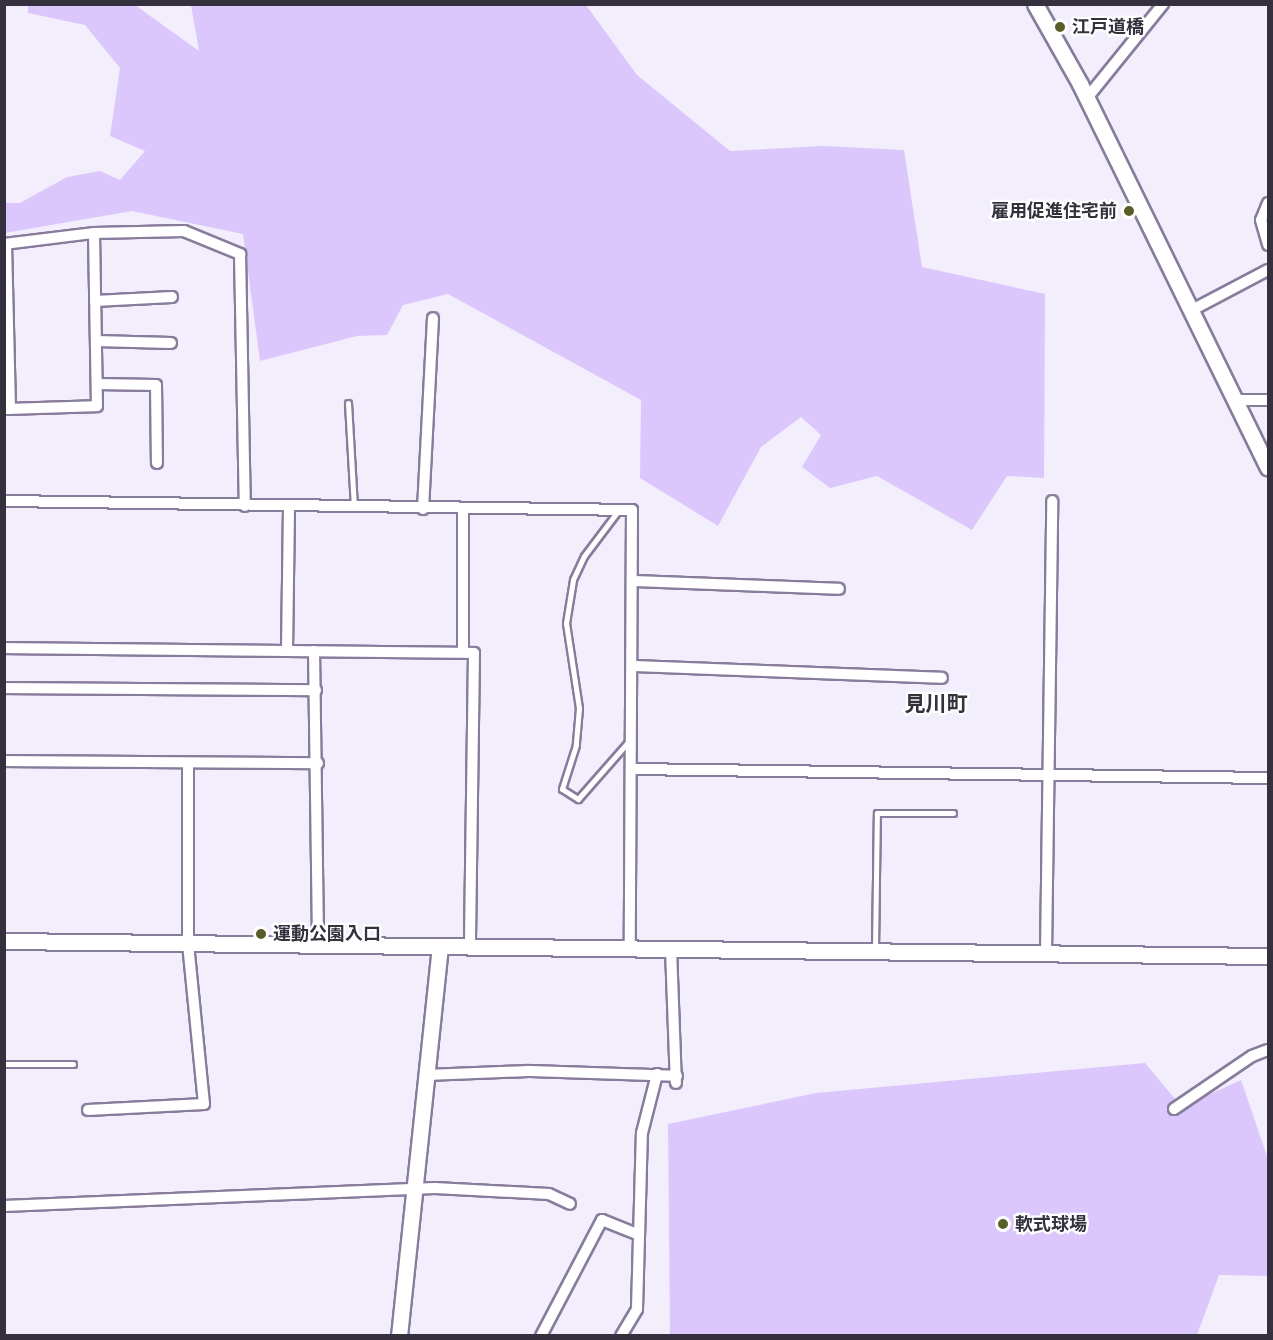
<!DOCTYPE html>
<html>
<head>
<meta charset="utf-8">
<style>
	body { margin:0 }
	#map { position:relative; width:1273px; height:1340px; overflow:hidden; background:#f3eefc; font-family:Karla,"Noto Sans JP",sans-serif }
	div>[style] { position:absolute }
	.green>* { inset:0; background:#dcc7fd }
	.roads { filter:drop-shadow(2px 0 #887c9c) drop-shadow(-2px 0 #887c9c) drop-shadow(0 2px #887c9c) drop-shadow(0 -2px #887c9c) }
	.lane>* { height:5px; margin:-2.5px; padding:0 2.5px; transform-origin:2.5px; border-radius:2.5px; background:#fff }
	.street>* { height:10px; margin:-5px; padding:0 5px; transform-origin:5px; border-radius:5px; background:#fff }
	.secondary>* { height:15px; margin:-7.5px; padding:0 7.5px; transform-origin:7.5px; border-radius:7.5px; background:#fff }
	.dots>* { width:16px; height:16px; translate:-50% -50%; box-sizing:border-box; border:3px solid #fff; border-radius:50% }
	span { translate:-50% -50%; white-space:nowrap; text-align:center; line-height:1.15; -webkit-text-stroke:4.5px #fff; paint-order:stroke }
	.poi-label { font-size:18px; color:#35303e; font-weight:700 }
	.left { translate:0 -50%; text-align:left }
	.right { translate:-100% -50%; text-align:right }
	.quarter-label { font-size:21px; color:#35303e; font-weight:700 }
	.frame { position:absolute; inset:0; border:6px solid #35303e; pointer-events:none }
</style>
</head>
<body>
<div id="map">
	<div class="green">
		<div style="clip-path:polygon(28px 5px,135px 5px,199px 51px,191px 5px,586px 5px,637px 75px,730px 151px,823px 146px,904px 150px,922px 267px,1045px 294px,1044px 478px,1007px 476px,972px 530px,877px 476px,830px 488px,802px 467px,821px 435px,801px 417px,761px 447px,718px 526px,640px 478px,641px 400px,448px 294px,403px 305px,387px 335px,357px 336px,260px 361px,243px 234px,132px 211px,5px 233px,5px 203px,20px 203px,67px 177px,100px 171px,120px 180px,145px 151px,110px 136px,120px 68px,85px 25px,28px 13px)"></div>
		<div style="clip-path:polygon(1145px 1063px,1185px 1111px,1197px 1100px,1241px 1080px,1268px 1159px,1268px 1276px,1219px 1275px,1197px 1335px,670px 1335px,668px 1124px,816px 1093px)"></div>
	</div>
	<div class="roads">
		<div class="lane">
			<div style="left:348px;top:403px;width:103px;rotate:86.7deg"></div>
			<div style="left:618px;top:511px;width:56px;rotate:127.1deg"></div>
			<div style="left:584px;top:556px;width:26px;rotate:115deg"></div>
			<div style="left:573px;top:580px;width:44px;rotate:99.2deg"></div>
			<div style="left:566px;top:623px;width:86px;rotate:81.3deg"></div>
			<div style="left:579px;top:708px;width:37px;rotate:95deg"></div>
			<div style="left:576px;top:745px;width:46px;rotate:107.7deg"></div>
			<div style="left:562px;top:789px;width:19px;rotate:32deg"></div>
			<div style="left:578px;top:799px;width:77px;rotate:-48.7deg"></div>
			<div style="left:875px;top:949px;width:136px;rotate:-89.2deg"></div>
			<div style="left:877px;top:813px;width:76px"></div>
			<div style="left:4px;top:1064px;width:69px"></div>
		</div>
		<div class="street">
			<div style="left:1087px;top:98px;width:121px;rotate:-51deg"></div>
			<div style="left:1268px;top:203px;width:18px;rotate:112deg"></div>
			<div style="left:1261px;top:220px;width:26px;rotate:74deg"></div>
			<div style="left:4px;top:244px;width:91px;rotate:-7deg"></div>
			<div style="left:94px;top:233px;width:90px;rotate:-1.3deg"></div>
			<div style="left:184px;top:231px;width:61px;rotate:22.3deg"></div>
			<div style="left:240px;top:254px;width:252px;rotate:88.9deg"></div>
			<div style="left:6px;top:244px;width:165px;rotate:88.6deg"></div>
			<div style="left:95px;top:301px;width:77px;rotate:-3deg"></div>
			<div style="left:1192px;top:310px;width:86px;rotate:-27.8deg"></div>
			<div style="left:96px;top:341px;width:75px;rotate:1.5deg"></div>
			<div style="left:97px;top:384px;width:59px;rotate:1deg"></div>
			<div style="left:156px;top:385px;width:78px;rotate:89.3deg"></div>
			<div style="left:1236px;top:400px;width:32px"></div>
			<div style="left:4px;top:409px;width:93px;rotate:-1.8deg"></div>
			<div style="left:97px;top:406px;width:173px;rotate:-91deg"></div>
			<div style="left:4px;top:501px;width:628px;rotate:0.82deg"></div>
			<div style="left:632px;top:510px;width:438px;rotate:90.3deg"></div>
			<div style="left:423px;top:509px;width:191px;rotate:-87deg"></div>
			<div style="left:633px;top:581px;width:206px;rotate:2.2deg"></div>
			<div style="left:4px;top:648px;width:470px;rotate:0.6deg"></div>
			<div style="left:474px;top:653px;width:293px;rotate:90.8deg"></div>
			<div style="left:287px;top:651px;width:145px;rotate:-89.2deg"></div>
			<div style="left:314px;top:651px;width:294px;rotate:89.2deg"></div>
			<div style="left:463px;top:652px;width:143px;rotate:-90deg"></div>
			<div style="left:633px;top:666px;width:309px;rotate:2.2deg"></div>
			<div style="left:4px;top:688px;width:312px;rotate:0.4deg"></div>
			<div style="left:4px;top:761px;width:314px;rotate:0.4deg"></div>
			<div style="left:631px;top:769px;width:637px;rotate:0.81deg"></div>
			<div style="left:671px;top:949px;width:134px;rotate:87.9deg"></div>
			<div style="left:1046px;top:953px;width:452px;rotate:-89.2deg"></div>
			<div style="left:426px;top:1075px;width:102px;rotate:-2.2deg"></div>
			<div style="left:528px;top:1071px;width:149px;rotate:1.9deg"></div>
			<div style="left:1174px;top:1109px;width:94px;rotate:-34.2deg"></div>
			<div style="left:1252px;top:1056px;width:17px;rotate:-21deg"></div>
			<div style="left:88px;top:1110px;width:116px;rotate:-3deg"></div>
			<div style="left:204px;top:1104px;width:162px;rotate:-95.7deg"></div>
			<div style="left:188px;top:943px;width:179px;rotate:-90deg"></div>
			<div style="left:4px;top:1206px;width:431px;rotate:-2.4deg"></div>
			<div style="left:435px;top:1188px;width:114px;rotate:3deg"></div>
			<div style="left:549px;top:1194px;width:23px;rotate:25deg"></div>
			<div style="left:541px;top:1336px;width:131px;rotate:-62.3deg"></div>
			<div style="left:602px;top:1220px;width:40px;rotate:22deg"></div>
			<div style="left:621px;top:1336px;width:31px;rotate:-59deg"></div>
			<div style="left:637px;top:1309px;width:176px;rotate:-88.4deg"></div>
			<div style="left:642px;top:1133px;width:61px;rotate:-75.7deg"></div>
		</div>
		<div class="secondary">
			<div style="left:1035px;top:4px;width:92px;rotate:60.6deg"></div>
			<div style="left:1080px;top:84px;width:427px;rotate:63.9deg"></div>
			<div style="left:4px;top:941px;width:1264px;rotate:0.68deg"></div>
			<div style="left:399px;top:1336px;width:392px;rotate:-84deg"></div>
		</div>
	</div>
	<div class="dots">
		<div style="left:1060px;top:27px;background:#585d2a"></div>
		<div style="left:1129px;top:211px;background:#585d2a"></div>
		<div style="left:261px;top:934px;background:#585d2a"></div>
		<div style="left:1003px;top:1224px;background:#585d2a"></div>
	</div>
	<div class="poi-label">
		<span class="left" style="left:1072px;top:27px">江戸道橋</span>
		<span class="right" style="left:1117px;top:211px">雇用促進住宅前</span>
		<span class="left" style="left:273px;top:934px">運動公園入口</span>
		<span class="left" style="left:1015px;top:1224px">軟式球場</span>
	</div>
	<div class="quarter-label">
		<span style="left:936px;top:704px">見川町</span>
	</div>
	<div class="frame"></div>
</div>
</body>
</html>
